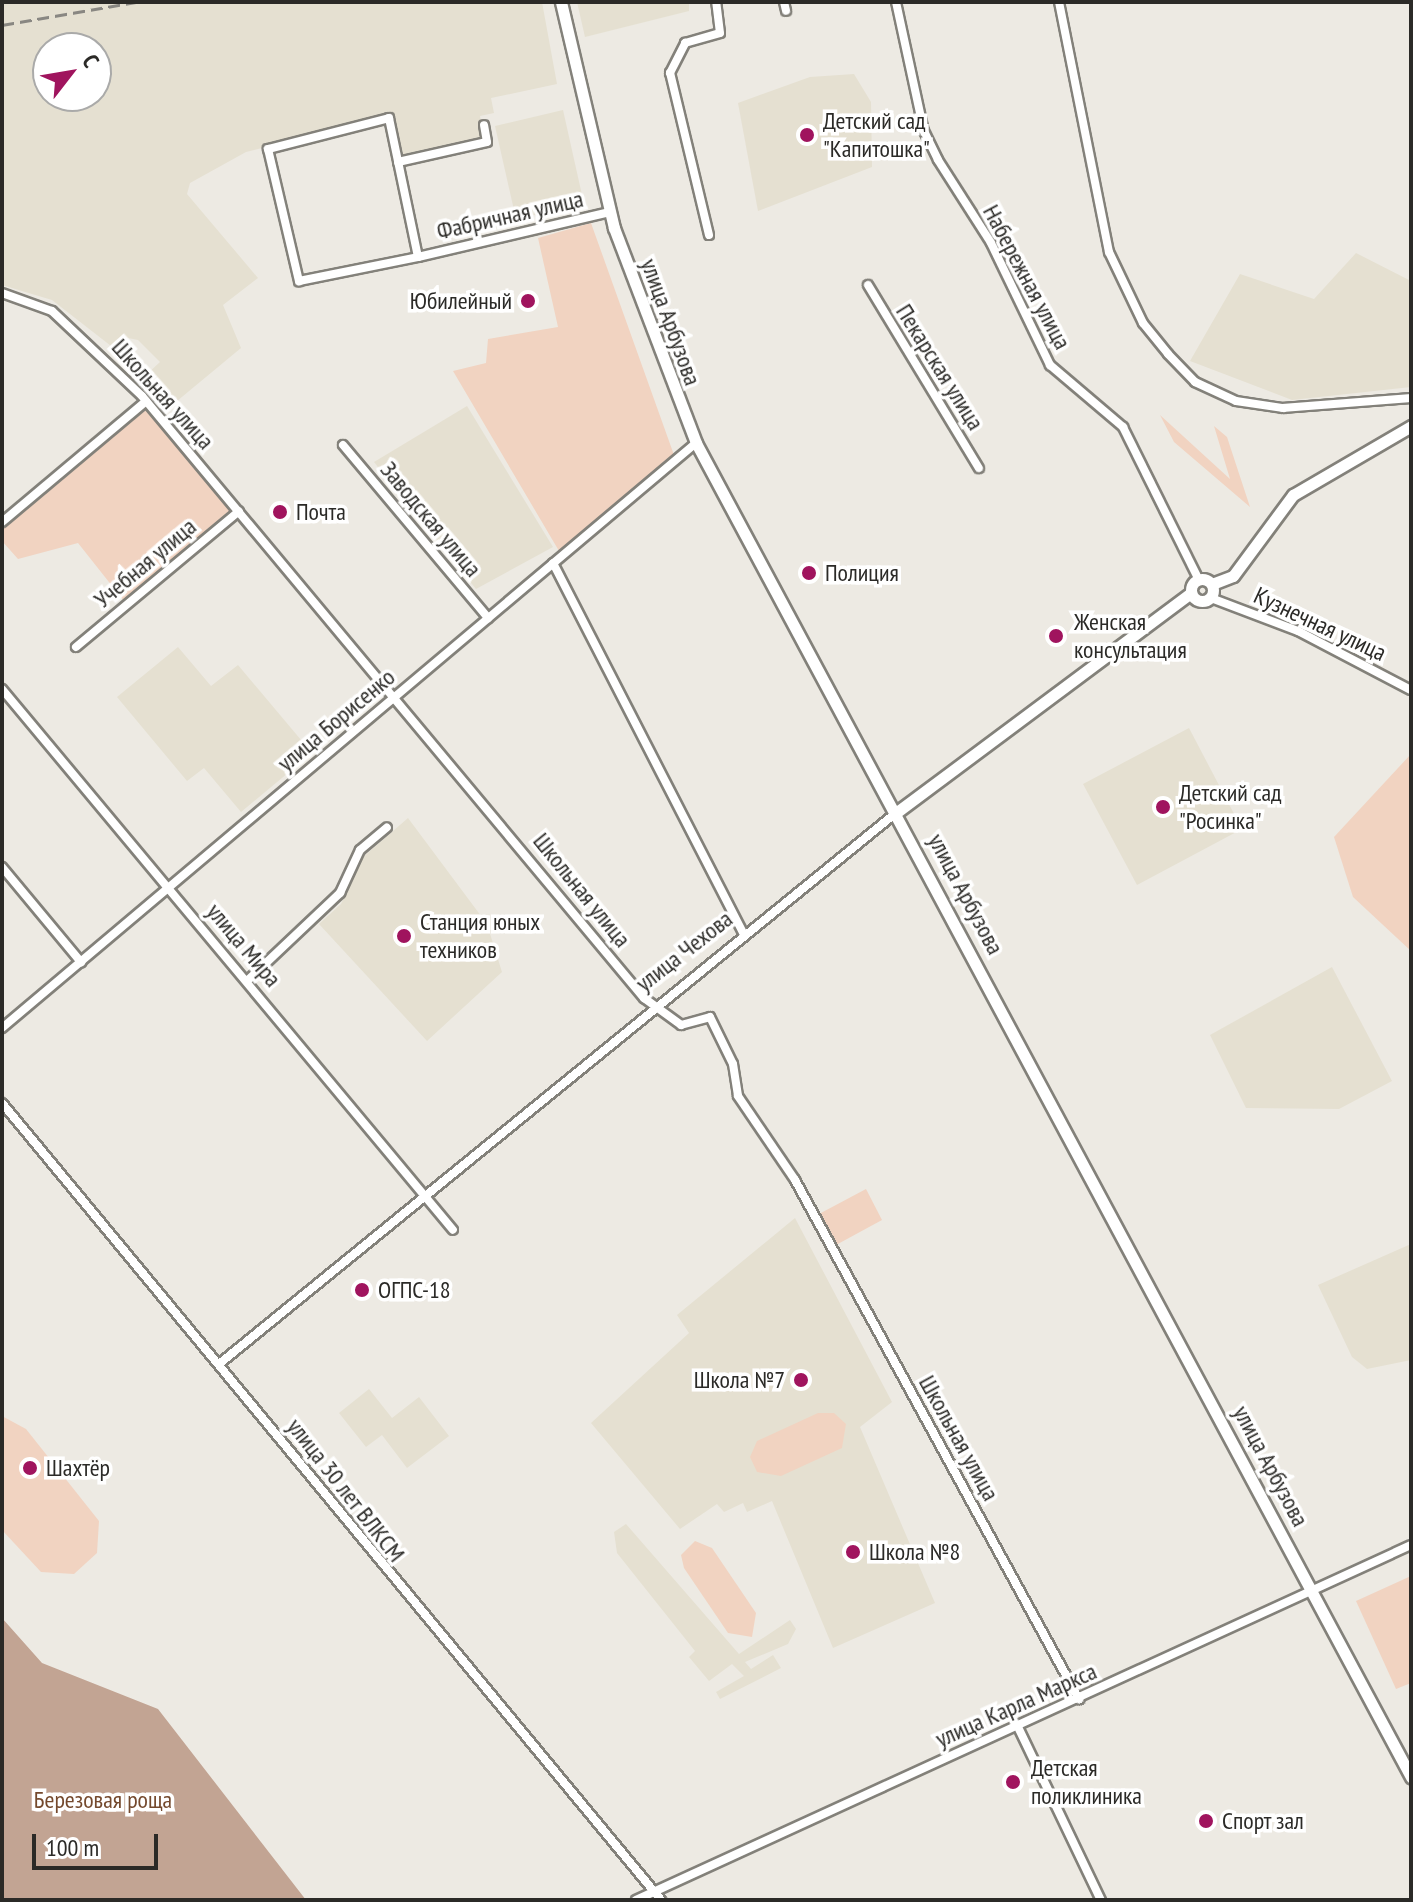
<!DOCTYPE html>
<html>
<head>
<meta charset="utf-8">
<style>
	body { margin:0 }
	#map { position:relative; width:1413px; height:1902px; overflow:hidden; background:#edeae3; font-family:"PT Sans Narrow",sans-serif }
	div>[style] { position:absolute }
	.built>* { inset:0; background:#e5e0d1 }
	.green>* { inset:0; background:#f1d3c1 }
	.forest>* { inset:0; background:#c2a493 }
	.roads { filter:drop-shadow(2px 0 #83817a) drop-shadow(-2px 0 #83817a) drop-shadow(0 2px #83817a) drop-shadow(0 -2px #83817a) }
	.minor>* { height:8px; margin:-4px; padding:0 4px; transform-origin:4px; border-radius:4px; background:#fff }
	.tertiary>* { height:11px; margin:-5.5px; padding:0 5.5px; transform-origin:5.5px; border-radius:5.5px; background:#fff }
	.tertiary>.ring { margin:-5.5px; padding:0; box-sizing:content-box; background:none; border:11px solid #fff; border-radius:50% }
	.rail>* { height:3px; margin-top:-1.5px; transform-origin:0; background:repeating-linear-gradient(90deg,#898782 0 12px,transparent 0 18px) }
	.dots>* { width:22px; height:22px; translate:-50% -50%; box-sizing:border-box; border:4px solid #fff; border-radius:50% }
	span { translate:-50% -50%; white-space:nowrap; text-align:center; line-height:1.15; -webkit-text-stroke:7px #fff; paint-order:stroke }
	.poi-label { font-size:24px; color:#2b2a27 }
	.left { translate:0 -50%; text-align:left }
	.right { translate:-100% -50%; text-align:right }
	.street-label { font-size:24px; color:#2b2a27 }
	.park-label { font-size:24px; color:#74492d }
	.frame { position:absolute; inset:0; border:4px solid #2b2a27; pointer-events:none }
	.north { position:absolute; left:32px; top:32px; width:80px; height:80px; box-sizing:border-box; background:#fff; border:2px solid #aaaaa9; border-radius:50%; rotate:59deg; font-size:22px; font-weight:700; line-height:32px; text-align:center; color:#2b2a27 }
	.north::after { content:''; display:block; margin:auto; width:28px; height:36px; background:#a0145e; clip-path:polygon(50% 0,100% 100%,50% 72%,0 100%) }
	.scale { position:absolute; left:32px; top:1834px; width:126px; height:36px; box-sizing:border-box; border:4px solid #2b2a27; border-top:0; padding-left:10px; font-size:24px; line-height:28px; white-space:nowrap; color:#2b2a27; -webkit-text-stroke:6px #fff; paint-order:stroke }
</style>
</head>
<body>
<div id="map">
	<div class="built">
		<div style="clip-path:polygon(evenodd,2px 2px,542px 2px,557px 84px,491px 98px,494px 113px,480px 116px,484px 136px,400px 157px,391px 116px,246px 152px,190px 183px,187px 194px,258px 278px,223px 305px,241px 348px,171px 406px,145px 376px,160px 362px,138px 340px,128px 338px,120px 353px,52px 300px,2px 285px,2px 2px,48px 48px,96px 48px,96px 96px,48px 96px,48px 48px)"></div>
		<div style="clip-path:polygon(577px 2px,689px 2px,689px 11px,585px 37px)"></div>
		<div style="clip-path:polygon(854px 74px,871px 102px,872px 167px,758px 211px,738px 103px,810px 77px)"></div>
		<div style="clip-path:polygon(563px 110px,584px 204px,516px 219px,495px 126px)"></div>
		<div style="clip-path:polygon(1356px 253px,1411px 281px,1411px 387px,1292px 400px,1190px 361px,1240px 274px,1314px 299px)"></div>
		<div style="clip-path:polygon(467px 406px,553px 547px,476px 589px,374px 462px)"></div>
		<div style="clip-path:polygon(178px 647px,211px 686px,238px 665px,312px 753px,241px 812px,204px 768px,187px 781px,117px 697px)"></div>
		<div style="clip-path:polygon(1189px 728px,1242px 829px,1137px 885px,1083px 784px)"></div>
		<div style="clip-path:polygon(408px 818px,487px 924px,502px 972px,427px 1041px,319px 924px,341px 904px,362px 858px)"></div>
		<div style="clip-path:polygon(1332px 967px,1392px 1081px,1339px 1109px,1246px 1108px,1210px 1035px)"></div>
		<div style="clip-path:polygon(795px 1218px,892px 1402px,860px 1427px,935px 1603px,833px 1648px,772px 1501px,747px 1512px,743px 1503px,724px 1512px,717px 1504px,680px 1529px,591px 1423px,689px 1333px,677px 1315px)"></div>
		<div style="clip-path:polygon(1411px 1244px,1411px 1360px,1367px 1369px,1352px 1357px,1318px 1285px)"></div>
		<div style="clip-path:polygon(369px 1389px,392px 1418px,419px 1397px,449px 1436px,407px 1468px,382px 1435px,366px 1447px,339px 1413px)"></div>
		<div style="clip-path:polygon(626px 1524px,739px 1654px,790px 1620px,796px 1629px,788px 1644px,745px 1662px,751px 1669px,773px 1655px,781px 1668px,720px 1699px,716px 1692px,744px 1676px,732px 1664px,709px 1681px,689px 1657px,695px 1651px,617px 1553px,614px 1532px)"></div>
	</div>
	<div class="green">
		<div style="clip-path:polygon(591px 223px,674px 455px,559px 551px,453px 371px,486px 363px,488px 339px,558px 327px,538px 238px)"></div>
		<div style="clip-path:polygon(145px 409px,233px 510px,124px 601px,78px 543px,18px 559px,2px 541px,2px 527px)"></div>
		<div style="clip-path:polygon(1160px 415px,1230px 479px,1214px 426px,1227px 437px,1250px 507px,1174px 442px)"></div>
		<div style="clip-path:polygon(1411px 754px,1411px 951px,1353px 897px,1334px 837px)"></div>
		<div style="clip-path:polygon(866px 1189px,882px 1220px,836px 1245px,819px 1214px)"></div>
		<div style="clip-path:polygon(818px 1413px,834px 1413px,846px 1424px,842px 1448px,781px 1476px,757px 1472px,750px 1457px,757px 1441px)"></div>
		<div style="clip-path:polygon(2px 1416px,26px 1429px,99px 1521px,97px 1553px,74px 1574px,41px 1572px,2px 1530px)"></div>
		<div style="clip-path:polygon(695px 1541px,712px 1548px,756px 1613px,752px 1637px,728px 1633px,684px 1568px,681px 1555px)"></div>
		<div style="clip-path:polygon(1411px 1576px,1411px 1683px,1396px 1689px,1356px 1601px)"></div>
	</div>
	<div class="forest">
		<div style="clip-path:polygon(2px 1618px,42px 1663px,158px 1709px,306px 1900px,2px 1900px)"></div>
	</div>
	<div class="roads">
		<div class="minor">
			<div style="left:784px;top:2px;width:9px;rotate:77deg"></div>
			<div style="left:896px;top:2px;width:132px;rotate:77.8deg"></div>
			<div style="left:924px;top:131px;width:32px;rotate:64deg"></div>
			<div style="left:938px;top:160px;width:98px;rotate:57.4deg"></div>
			<div style="left:991px;top:243px;width:136px;rotate:64.2deg"></div>
			<div style="left:1050px;top:365px;width:96px;rotate:40.3deg"></div>
			<div style="left:1123px;top:427px;width:171px;rotate:63.6deg"></div>
			<div style="left:1059px;top:2px;width:255px;rotate:78.7deg"></div>
			<div style="left:1109px;top:252px;width:79px;rotate:64.4deg"></div>
			<div style="left:1143px;top:323px;width:40px;rotate:51deg"></div>
			<div style="left:1168px;top:354px;width:39px;rotate:46deg"></div>
			<div style="left:1195px;top:382px;width:45px;rotate:24.9deg"></div>
			<div style="left:1236px;top:401px;width:48px;rotate:8.5deg"></div>
			<div style="left:1283px;top:408px;width:128px;rotate:-4.5deg"></div>
			<div style="left:398px;top:162px;width:91px;rotate:-12.7deg"></div>
			<div style="left:487px;top:142px;width:17px;rotate:-100deg"></div>
			<div style="left:709px;top:235px;width:167px;rotate:-103.5deg"></div>
			<div style="left:670px;top:73px;width:34px;rotate:-63deg"></div>
			<div style="left:685px;top:43px;width:36px;rotate:-16deg"></div>
			<div style="left:720px;top:33px;width:31px;rotate:-97deg"></div>
			<div style="left:418px;top:257px;width:142px;rotate:-101.8deg"></div>
			<div style="left:389px;top:118px;width:125px;rotate:165.6deg"></div>
			<div style="left:268px;top:149px;width:136px;rotate:76.8deg"></div>
			<div style="left:299px;top:281px;width:121px;rotate:-11.4deg"></div>
			<div style="left:418px;top:257px;width:197px;rotate:-13.2deg"></div>
			<div style="left:868px;top:285px;width:214px;rotate:58.8deg"></div>
			<div style="left:2px;top:293px;width:53px;rotate:19.8deg"></div>
			<div style="left:52px;top:311px;width:124px;rotate:43.4deg"></div>
			<div style="left:142px;top:396px;width:784px;rotate:50.18deg"></div>
			<div style="left:644px;top:998px;width:46px;rotate:36.1deg"></div>
			<div style="left:681px;top:1025px;width:30px;rotate:-15deg"></div>
			<div style="left:710px;top:1017px;width:52px;rotate:63.9deg"></div>
			<div style="left:733px;top:1064px;width:32px;rotate:81deg"></div>
			<div style="left:738px;top:1096px;width:102px;rotate:55.8deg"></div>
			<div style="left:795px;top:1180px;width:592px;rotate:61.31deg"></div>
			<div style="left:343px;top:445px;width:226px;rotate:50deg"></div>
			<div style="left:2px;top:522px;width:188px;rotate:-40deg"></div>
			<div style="left:553px;top:563px;width:416px;rotate:62.8deg"></div>
			<div style="left:1211px;top:598px;width:93px;rotate:20.8deg"></div>
			<div style="left:1298px;top:631px;width:127px;rotate:27.6deg"></div>
			<div style="left:76px;top:647px;width:212px;rotate:-39.8deg"></div>
			<div style="left:2px;top:689px;width:704px;rotate:50.18deg"></div>
			<div style="left:2px;top:867px;width:124px;rotate:50.3deg"></div>
			<div style="left:248px;top:980px;width:127px;rotate:-43.4deg"></div>
			<div style="left:340px;top:893px;width:47px;rotate:-65.1deg"></div>
			<div style="left:360px;top:850px;width:35px;rotate:-40deg"></div>
			<div style="left:2px;top:1028px;width:908px;rotate:-40.13deg"></div>
			<div style="left:2px;top:1103px;width:1034px;rotate:50.41deg"></div>
			<div style="left:219px;top:1364px;width:874px;rotate:-39.15deg"></div>
			<div style="left:1018px;top:1727px;width:192px;rotate:64.4deg"></div>
			<div style="left:636px;top:1900px;width:852px;rotate:-24.61deg"></div>
		</div>
		<div class="tertiary">
			<div style="left:561px;top:2px;width:232px;rotate:76.8deg"></div>
			<div style="left:614px;top:228px;width:230px;rotate:69.1deg"></div>
			<div style="left:696px;top:443px;width:1514px;rotate:61.81deg"></div>
			<div class="ring" style="left:1191px;top:579px;width:11px;height:11px"></div>
			<div style="left:1212px;top:584px;width:22px;rotate:-21deg"></div>
			<div style="left:1233px;top:576px;width:101px;rotate:-53.5deg"></div>
			<div style="left:1293px;top:495px;width:137px;rotate:-30.3deg"></div>
			<div style="left:897px;top:812px;width:367px;rotate:-36.7deg"></div>
		</div>
	</div>
	<div class="rail">
		<div style="left:2px;top:25px;width:136px;rotate:-9.7deg"></div>
	</div>
	<div class="dots">
		<div style="left:807px;top:135px;background:#a0145e"></div>
		<div style="left:528px;top:301px;background:#a0145e"></div>
		<div style="left:280px;top:512px;background:#a0145e"></div>
		<div style="left:809px;top:573px;background:#a0145e"></div>
		<div style="left:1056px;top:636px;background:#a0145e"></div>
		<div style="left:1163px;top:807px;background:#a0145e"></div>
		<div style="left:404px;top:936px;background:#a0145e"></div>
		<div style="left:362px;top:1290px;background:#a0145e"></div>
		<div style="left:801px;top:1380px;background:#a0145e"></div>
		<div style="left:30px;top:1468px;background:#a0145e"></div>
		<div style="left:853px;top:1552px;background:#a0145e"></div>
		<div style="left:1013px;top:1782px;background:#a0145e"></div>
		<div style="left:1206px;top:1821px;background:#a0145e"></div>
	</div>
	<div class="poi-label">
		<span class="left" style="left:823px;top:135px">Детский сад<br>"Капитошка"</span>
		<span class="right" style="left:512px;top:301px">Юбилейный</span>
		<span class="left" style="left:296px;top:512px">Почта</span>
		<span class="left" style="left:825px;top:573px">Полиция</span>
		<span class="left" style="left:1074px;top:636px">Женская<br>консультация</span>
		<span class="left" style="left:1179px;top:807px">Детский сад<br>"Росинка"</span>
		<span class="left" style="left:420px;top:936px">Станция юных<br>техников</span>
		<span class="left" style="left:378px;top:1290px">ОГПС-18</span>
		<span class="right" style="left:785px;top:1380px">Школа №7</span>
		<span class="left" style="left:46px;top:1468px">Шахтёр</span>
		<span class="left" style="left:869px;top:1552px">Школа №8</span>
		<span class="left" style="left:1031px;top:1782px">Детская<br>поликлиника</span>
		<span class="left" style="left:1222px;top:1821px">Спорт зал</span>
	</div>
	<div class="street-label">
		<span style="left:510px;top:215px;rotate:-13deg">Фабричная улица</span>
		<span style="left:1027px;top:277px;rotate:62deg">Набережная улица</span>
		<span style="left:671px;top:322px;rotate:70deg">улица Арбузова</span>
		<span style="left:940px;top:367px;rotate:58deg">Пекарская улица</span>
		<span style="left:163px;top:394px;rotate:48deg">Школьная улица</span>
		<span style="left:431px;top:519px;rotate:50deg">Заводская улица</span>
		<span style="left:145px;top:563px;rotate:-40deg">Учебная улица</span>
		<span style="left:1320px;top:624px;rotate:25deg">Кузнечная улица</span>
		<span style="left:336px;top:720px;rotate:-40deg">улица Борисенко</span>
		<span style="left:582px;top:890px;rotate:51deg">Школьная улица</span>
		<span style="left:966px;top:894px;rotate:62deg">улица Арбузова</span>
		<span style="left:244px;top:945px;rotate:50deg">улица Мира</span>
		<span style="left:684px;top:951px;rotate:-38deg">улица Чехова</span>
		<span style="left:959px;top:1438px;rotate:61deg">Школьная улица</span>
		<span style="left:1271px;top:1466px;rotate:62deg">улица Арбузова</span>
		<span style="left:346px;top:1490px;rotate:52deg">улица 30 лет ВЛКСМ</span>
		<span style="left:1016px;top:1705px;rotate:-24deg">улица Карла Маркса</span>
	</div>
	<div class="park-label">
		<span style="left:103px;top:1800px">Березовая роща</span>
	</div>
	<div class="frame"></div>
	<div class="north">С</div>
	<div class="scale">100 m</div>
</div>
</body>
</html>
